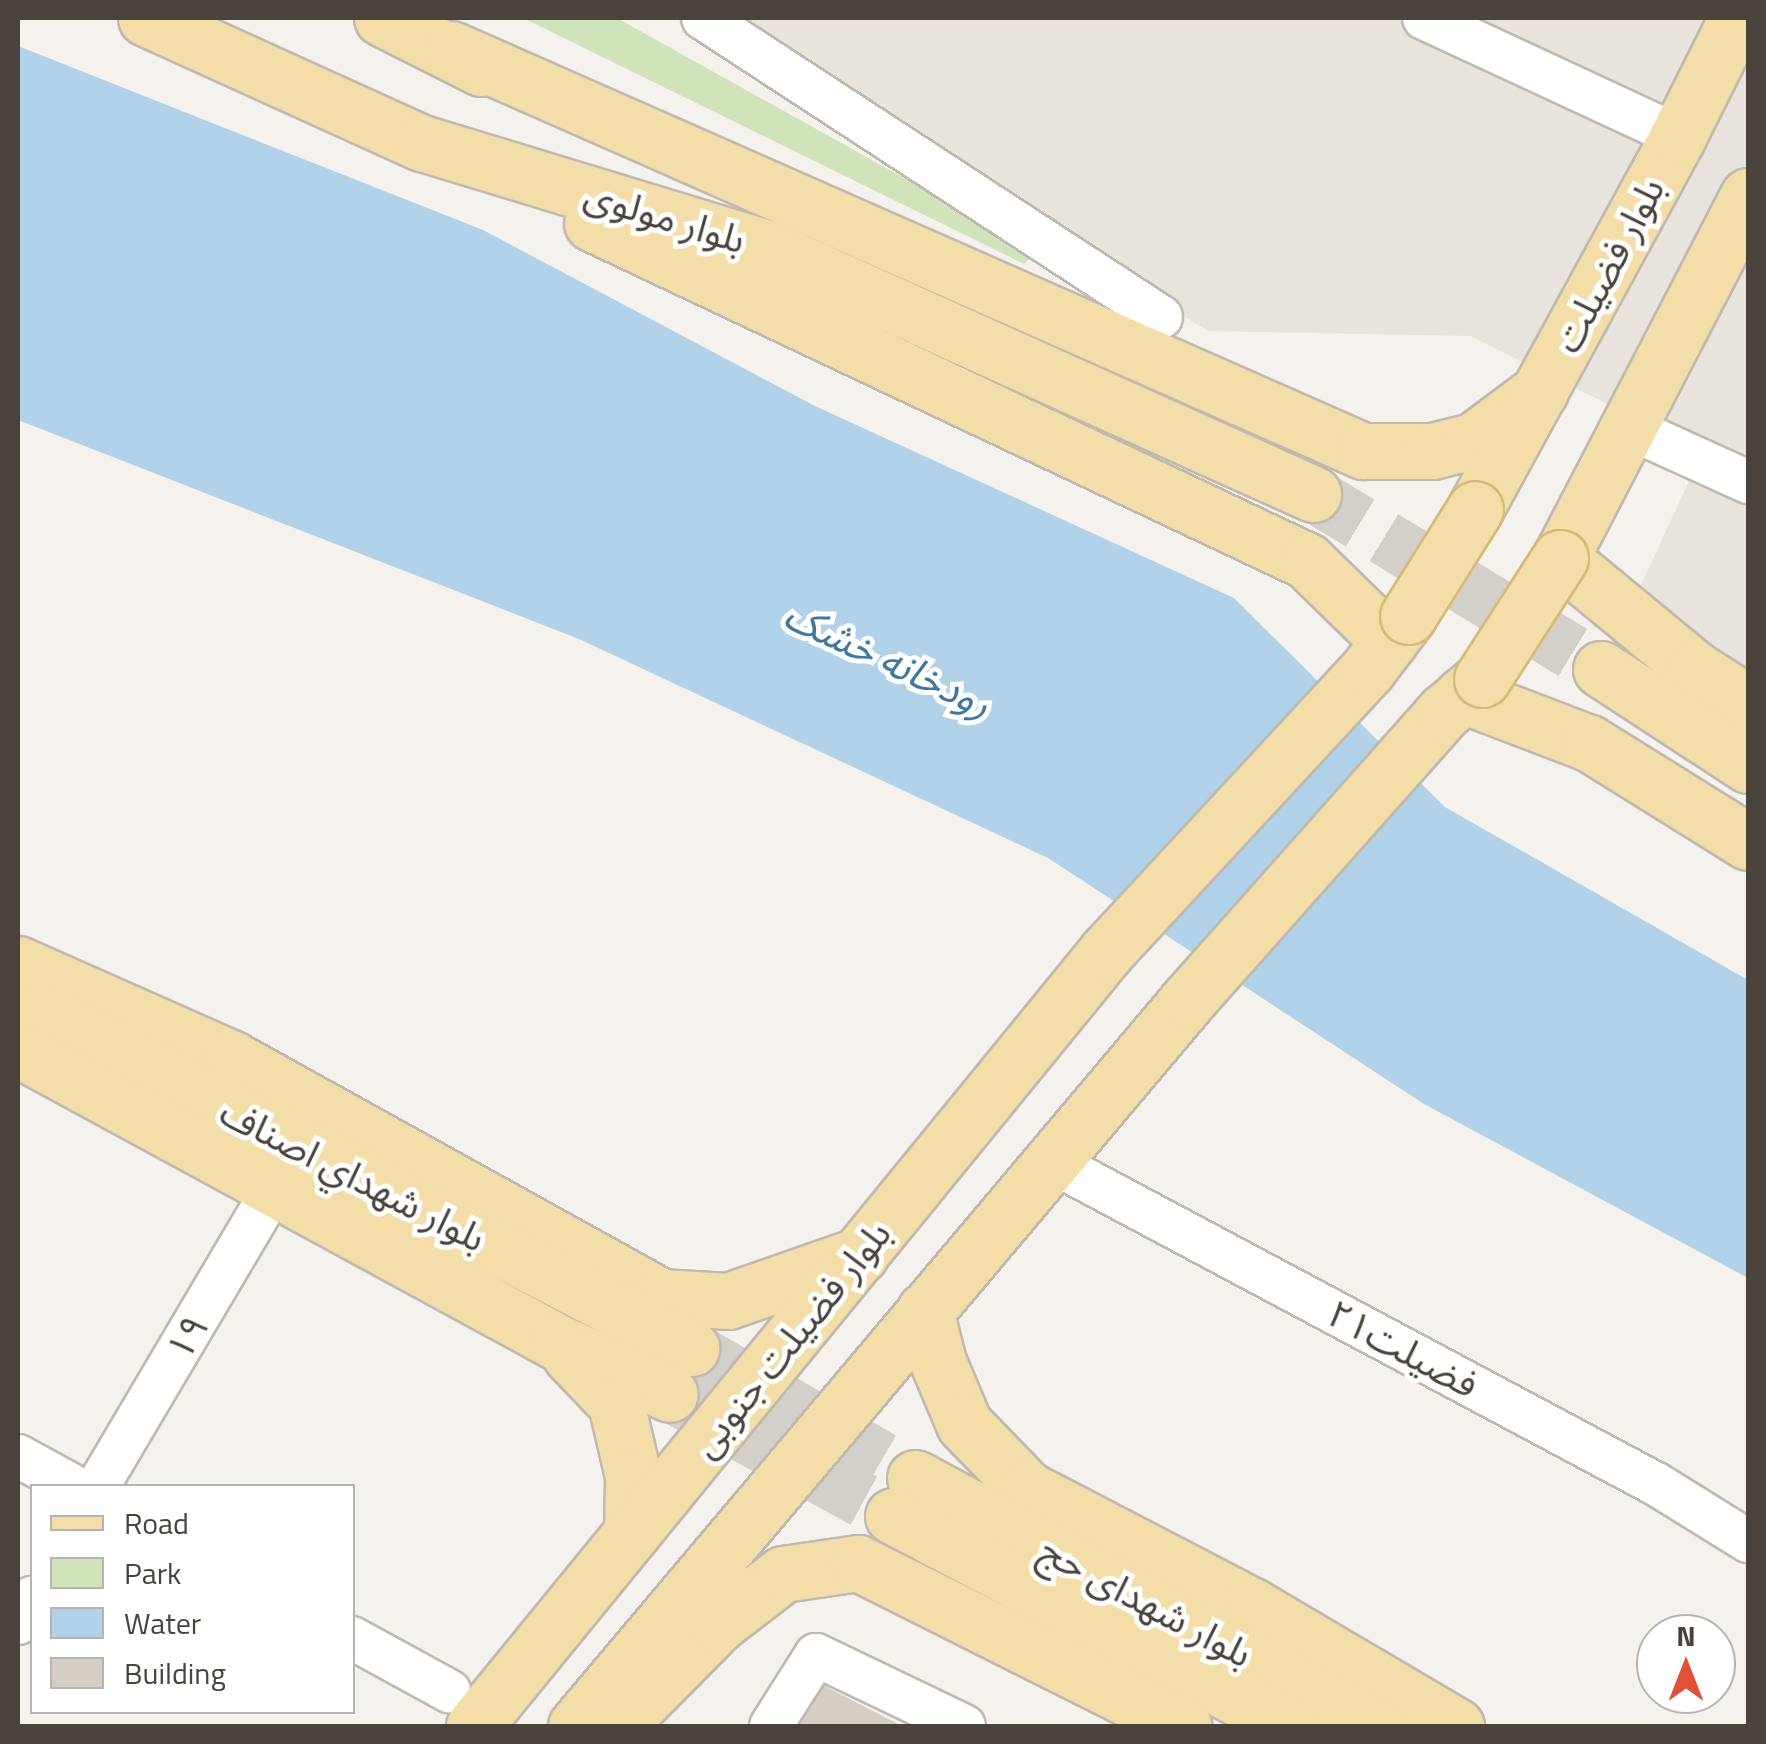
<!DOCTYPE html>
<html>
<head>
<meta charset="utf-8">
<style>
	body { margin:0 }
	#map { position:relative; width:1766px; height:1744px; overflow:hidden; background:#f5f2ed; font-family:"Titillium Web","Noto Sans Arabic",sans-serif }
	div>[style] { position:absolute }
	.residential>* { inset:0; background:#e8e4dc }
	.green>* { inset:0; background:#d1e3bb }
	.water>* { inset:0; background:#b2d2e9 }
	.building>* { inset:0; background:#d5cec4 }
	.primary-tunnel>* { height:55px; margin-top:-27.5px; transform-origin:0; background:repeating-linear-gradient(90deg,#d3cfc9 0 55px,transparent 0 83px) }
	.roads { filter:drop-shadow(2px 0 #bfbab0) drop-shadow(-2px 0 #bfbab0) drop-shadow(0 2px #bfbab0) drop-shadow(0 -2px #bfbab0) }
	.minor>* { height:42px; margin:-21px; padding:0 21px; transform-origin:21px; border-radius:21px; background:#fff }
	.primary>* { height:55px; margin:-27.5px; padding:0 27.5px; transform-origin:27.5px; border-radius:27.5px; background:#f3dda8 }
	.bridges { filter:drop-shadow(2px 0 #d7ba79) drop-shadow(-2px 0 #d7ba79) drop-shadow(0 2px #d7ba79) drop-shadow(0 -2px #d7ba79) }
	.primary-bridge>* { height:55px; margin:-27.5px; padding:0 27.5px; transform-origin:27.5px; border-radius:27.5px; background:#f3dda8 }
	span { translate:-50% -50%; white-space:nowrap; text-align:center; line-height:1.15; -webkit-text-stroke:10px #fff; paint-order:stroke }
	.street-label { font-size:38px; color:#49433b }
	.water-label { font-size:40px; color:#3e78a1; font-style:italic }
	.frame { position:absolute; inset:0; border:20px solid #49433b; pointer-events:none }
	.legend { position:absolute; left:30px; top:1484px; width:325px; height:230px; box-sizing:border-box; background:#fff; border:2px solid #b6b4b1; margin:0; padding:12px 18px; list-style:none; font-size:30px; color:#49433b }
	.legend li { display:flex; align-items:center; gap:20px; height:50px }
	.legend b { width:50px; border:2px solid #b6b4b1 }
	.north { position:absolute; left:1636px; top:1614px; width:100px; height:100px; box-sizing:border-box; background:#fff; border:2px solid #b6b4b1; border-radius:50%; rotate:0deg; font-size:28px; font-weight:700; line-height:40px; text-align:center; color:#49433b }
	.north::after { content:''; display:block; margin:auto; width:35px; height:45px; background:#e05138; clip-path:polygon(50% 0,100% 100%,50% 72%,0 100%) }
</style>
</head>
<body>
<div id="map">
	<div class="residential">
		<div style="clip-path:polygon(697px 18px,1748px 18px,1748px 672px,1632px 604px,1703px 451px,1470px 336px,1208px 331px)"></div>
	</div>
	<div class="green">
		<div style="clip-path:polygon(523px 18px,617px 18px,1037px 252px,1024px 264px)"></div>
	</div>
	<div class="water">
		<div style="clip-path:polygon(18px 46px,483px 230px,815px 406px,1234px 598px,1445px 807px,1748px 980px,1748px 1278px,1424px 1104px,1048px 858px,579px 639px,18px 420px)"></div>
	</div>
	<div class="building">
		<div style="clip-path:polygon(815px 1681px,902px 1726px,791px 1726px)"></div>
	</div>
	<div class="primary-tunnel">
		<div style="left:1313px;top:494px;width:337px;rotate:31.3deg"></div>
		<div style="left:691px;top:1348px;width:259px;rotate:30.1deg"></div>
		<div style="left:670px;top:1394px;width:254px;rotate:28.7deg"></div>
	</div>
	<div class="roads">
		<div class="minor">
			<div style="left:703px;top:18px;width:547px;rotate:33.14deg"></div>
			<div style="left:1424px;top:18px;width:280px;rotate:24.9deg"></div>
			<div style="left:1625px;top:426px;width:135px;rotate:24.5deg"></div>
			<div style="left:1054px;top:1163px;width:682px;rotate:28.07deg"></div>
			<div style="left:1656px;top:1484px;width:108px;rotate:31.8deg"></div>
			<div style="left:18px;top:1456px;width:63px;rotate:28.6deg"></div>
			<div style="left:98px;top:1486px;width:347px;rotate:-59.4deg"></div>
			<div style="left:18px;top:1623px;width:29px;rotate:-61deg"></div>
			<div style="left:352px;top:1638px;width:111px;rotate:28.7deg"></div>
			<div style="left:771px;top:1726px;width:84px;rotate:-57.6deg"></div>
			<div style="left:816px;top:1655px;width:164px;rotate:25.6deg"></div>
		</div>
		<div class="primary">
			<div style="left:146px;top:18px;width:303px;rotate:24.4deg"></div>
			<div style="left:422px;top:143px;width:361px;rotate:16.9deg"></div>
			<div style="left:767px;top:248px;width:599px;rotate:24.25deg"></div>
			<div style="left:382px;top:18px;width:111px;rotate:26.8deg"></div>
			<div style="left:451px;top:49px;width:997px;rotate:23.79deg"></div>
			<div style="left:1363px;top:451px;width:69px"></div>
			<div style="left:1432px;top:451px;width:42px;rotate:-13.7deg"></div>
			<div style="left:1473px;top:441px;width:84px;rotate:-36.7deg"></div>
			<div style="left:1748px;top:196px;width:408px;rotate:117.4deg"></div>
			<div style="left:1560px;top:558px;width:176px;rotate:39.5deg"></div>
			<div style="left:1696px;top:670px;width:62px;rotate:32.4deg"></div>
			<div style="left:592px;top:223px;width:791px;rotate:25.3deg"></div>
			<div style="left:1307px;top:561px;width:115px;rotate:44.3deg"></div>
			<div style="left:1475px;top:509px;width:425px;rotate:-61.4deg"></div>
			<div style="left:1678px;top:136px;width:132px;rotate:-63.4deg"></div>
			<div style="left:1601px;top:669px;width:176px;rotate:33.1deg"></div>
			<div style="left:1463px;top:695px;width:135px;rotate:20.9deg"></div>
			<div style="left:1589px;top:743px;width:187px;rotate:31.9deg"></div>
			<div style="left:18px;top:964px;width:234px;rotate:23.9deg"></div>
			<div style="left:232px;top:1059px;width:491px;rotate:29deg"></div>
			<div style="left:661px;top:1297px;width:67px;rotate:3.4deg"></div>
			<div style="left:728px;top:1301px;width:140px;rotate:-19.2deg"></div>
			<div style="left:41px;top:1010px;width:733px;rotate:27.47deg"></div>
			<div style="left:18px;top:1049px;width:613px;rotate:28.53deg"></div>
			<div style="left:557px;top:1342px;width:124px;rotate:24.7deg"></div>
			<div style="left:925px;top:1310px;width:54px;rotate:76deg"></div>
			<div style="left:938px;top:1362px;width:67px;rotate:67.2deg"></div>
			<div style="left:964px;top:1424px;width:91px;rotate:45.9deg"></div>
			<div style="left:1027px;top:1489px;width:254px;rotate:27.5deg"></div>
			<div style="left:1252px;top:1606px;width:237px;rotate:30.5deg"></div>
			<div style="left:570px;top:1355px;width:66px;rotate:46.2deg"></div>
			<div style="left:616px;top:1403px;width:75px;rotate:76.9deg"></div>
			<div style="left:633px;top:1476px;width:57px;rotate:91deg"></div>
			<div style="left:915px;top:1478px;width:524px;rotate:28.23deg"></div>
			<div style="left:893px;top:1516px;width:451px;rotate:27.8deg"></div>
			<div style="left:633px;top:1710px;width:121px;rotate:-45.3deg"></div>
			<div style="left:718px;top:1624px;width:82px;rotate:-37.6deg"></div>
			<div style="left:783px;top:1574px;width:76px;rotate:-8.3deg"></div>
			<div style="left:858px;top:1563px;width:364px;rotate:26.6deg"></div>
			<div style="left:474px;top:1726px;width:1001px;rotate:-50.76deg"></div>
			<div style="left:1107px;top:951px;width:384px;rotate:-47.2deg"></div>
			<div style="left:1368px;top:669px;width:66px;rotate:-53deg"></div>
			<div style="left:576px;top:1726px;width:950px;rotate:-49.87deg"></div>
			<div style="left:1188px;top:1000px;width:387px;rotate:-48.4deg"></div>
			<div style="left:1445px;top:711px;width:49px;rotate:-40.9deg"></div>
		</div>
	</div>
	<div class="bridges">
		<div class="primary-bridge">
			<div style="left:1408px;top:616px;width:126px;rotate:-57.9deg"></div>
			<div style="left:1482px;top:679px;width:144px;rotate:-57.2deg"></div>
		</div>
	</div>
	<div class="street-label">
		<span style="left:665px;top:217px;rotate:17deg">بلوار مولوی</span>
		<span style="left:1609px;top:265px;rotate:-62deg">بلوار فضیلت</span>
		<span style="left:353px;top:1175px;rotate:27deg">بلوار شهداي اصناف</span>
		<span style="left:187px;top:1337px;rotate:-59deg">۱۹</span>
		<span style="left:791px;top:1339px;rotate:-51deg">بلوار فضیلت جنوبی</span>
		<span style="left:1403px;top:1349px;rotate:28deg">فضیلت۲۱</span>
		<span style="left:1146px;top:1602px;rotate:28deg">بلوار شهدای حج</span>
	</div>
	<div class="water-label">
		<span style="left:888px;top:659px;rotate:25deg">رودخانه خشک</span>
	</div>
	<div class="frame"></div>
	<ul class="legend">
	<li><b style="height:12px;background:#f3dda8"></b>Road</li>
	<li><b style="height:28px;background:#d1e3bb"></b>Park</li>
	<li><b style="height:28px;background:#b2d2e9"></b>Water</li>
	<li><b style="height:28px;background:#d5cec4"></b>Building</li>
	</ul>
	<div class="north">N</div>
</div>
</body>
</html>
